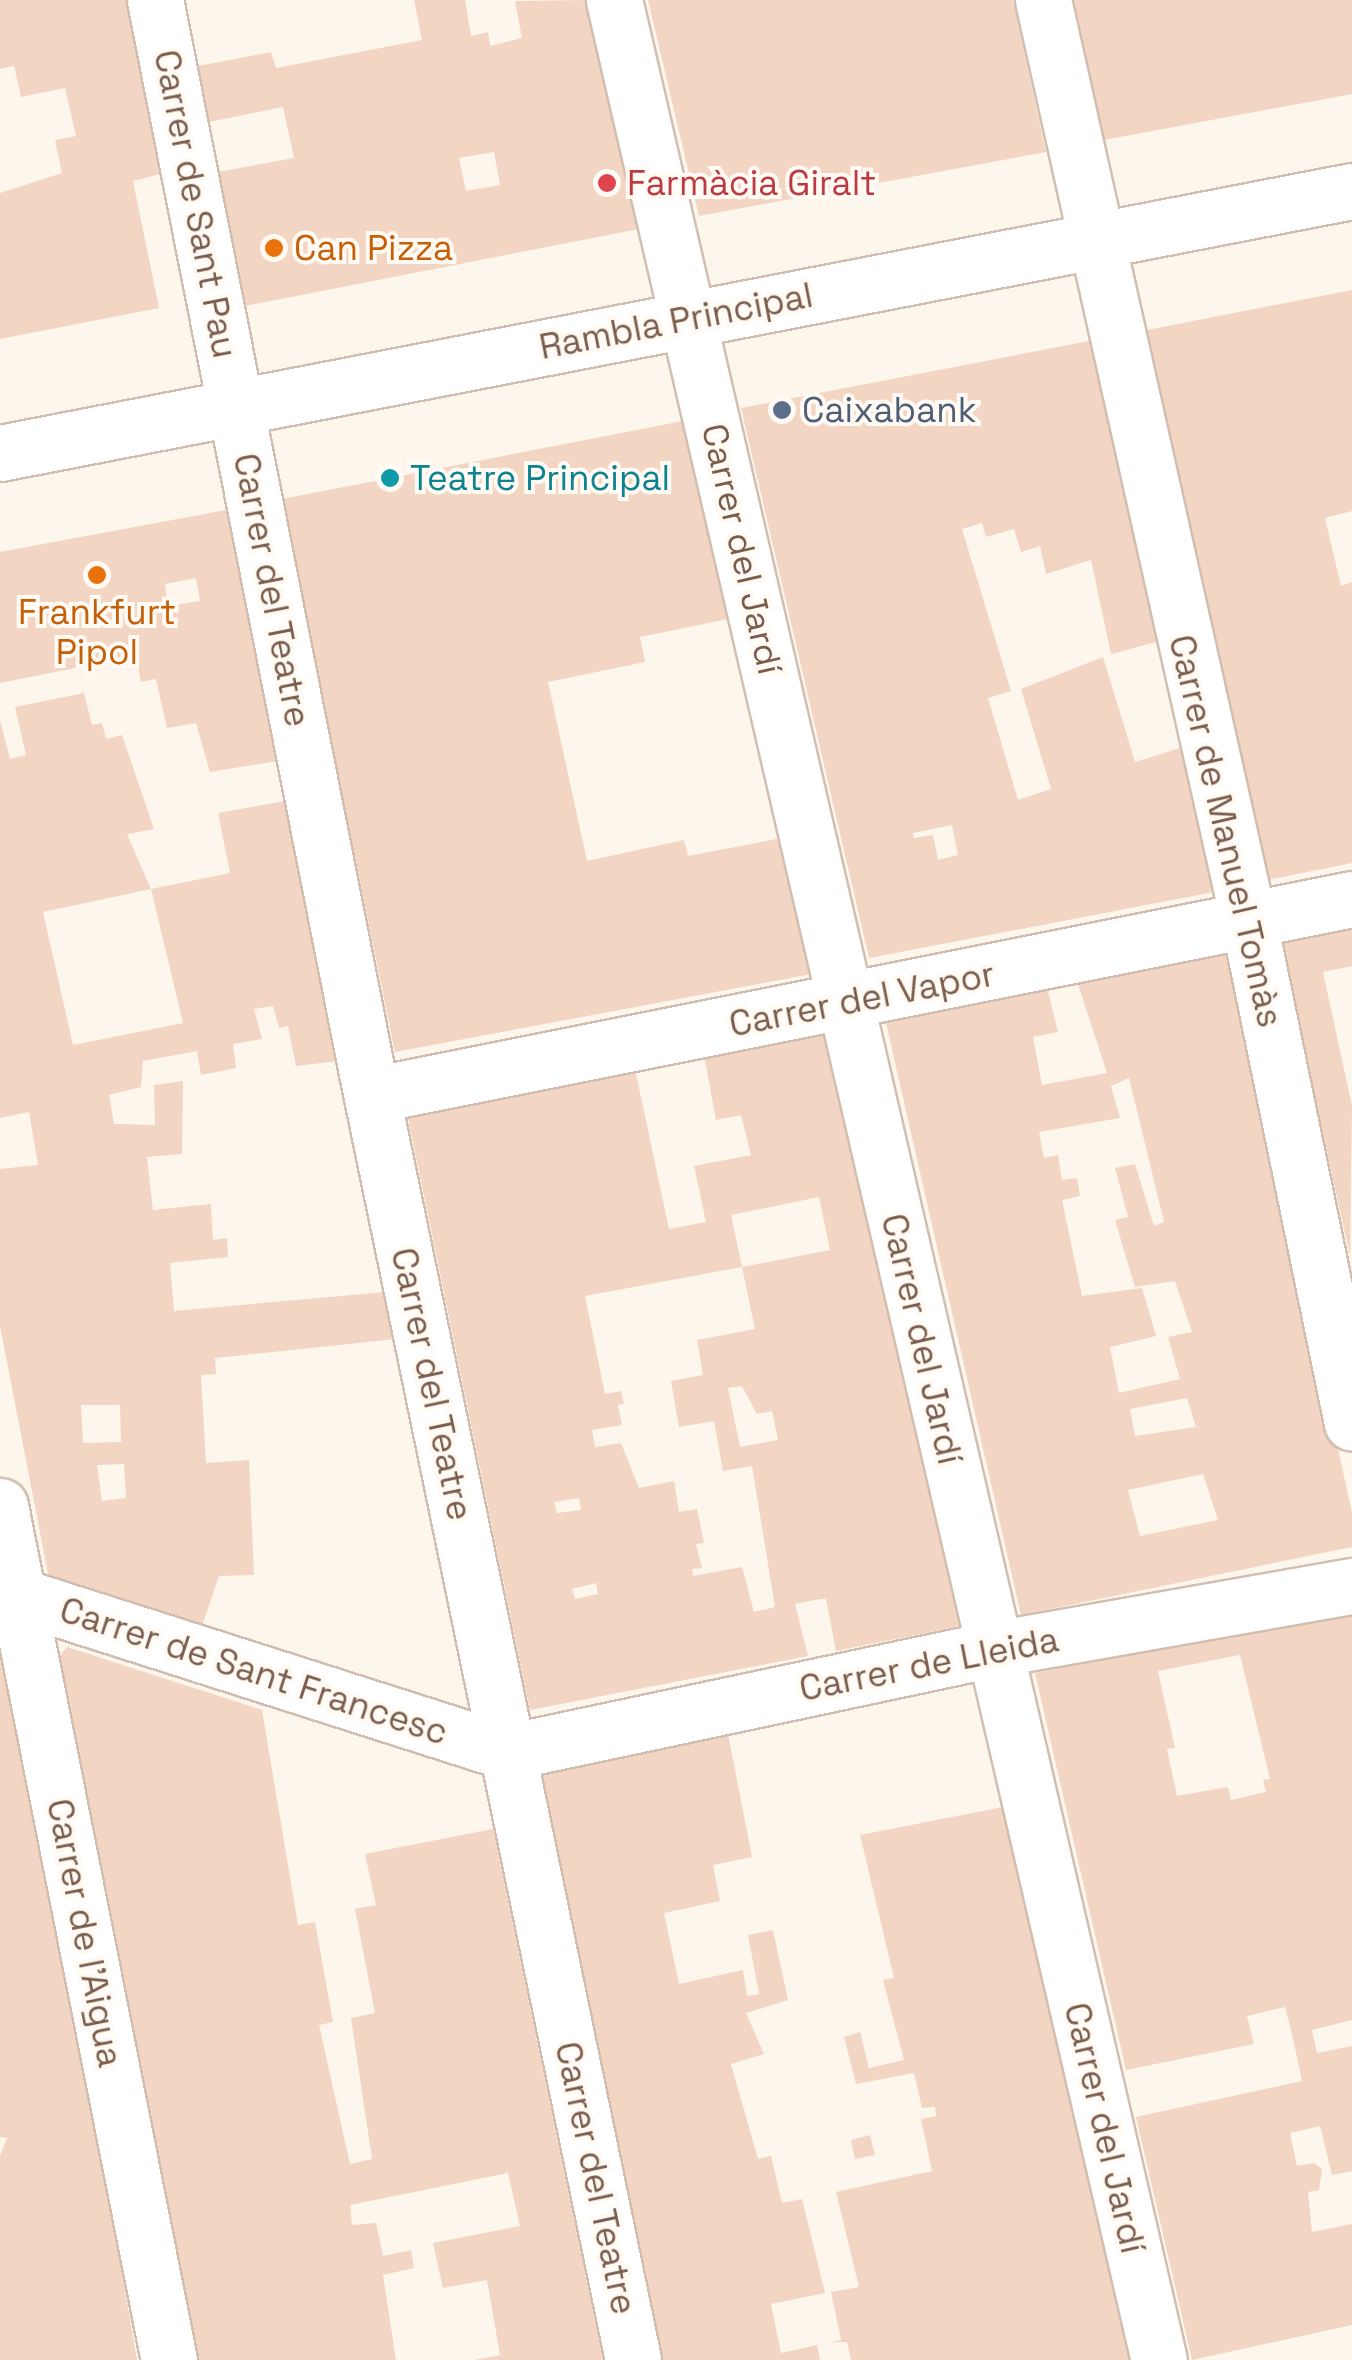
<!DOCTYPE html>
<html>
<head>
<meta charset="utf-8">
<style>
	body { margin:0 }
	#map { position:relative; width:1352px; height:2360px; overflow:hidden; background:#fdf6ec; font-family:"Space Grotesk",sans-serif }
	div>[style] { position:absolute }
	.building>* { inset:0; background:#f3d5c3 }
	.roads { filter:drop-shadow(2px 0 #d1beb0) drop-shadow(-2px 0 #d1beb0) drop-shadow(0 2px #d1beb0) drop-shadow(0 -2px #d1beb0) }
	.minor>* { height:55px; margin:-27.5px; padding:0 27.5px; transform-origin:27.5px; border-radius:27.5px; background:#fff }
	.dots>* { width:28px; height:28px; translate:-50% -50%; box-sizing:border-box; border:5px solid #fffaf3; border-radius:50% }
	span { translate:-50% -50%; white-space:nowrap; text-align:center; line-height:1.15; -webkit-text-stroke:8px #fffaf3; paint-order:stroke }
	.health-label { font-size:35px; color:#be3a42 }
	.left { translate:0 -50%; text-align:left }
	.street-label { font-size:35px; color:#7a5c4d }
	.food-label { font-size:35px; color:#c56008 }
	.service-label { font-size:35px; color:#4e5e75 }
	.culture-label { font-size:35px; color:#0d838f }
</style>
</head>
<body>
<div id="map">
	<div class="building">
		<div style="clip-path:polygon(0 0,126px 0,161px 174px,133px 181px,159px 308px,0 339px,0 193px,62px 173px,55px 140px,76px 136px,65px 88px,21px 97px,14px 66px,0 69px)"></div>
		<div style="clip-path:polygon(evenodd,414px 0,465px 0,471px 36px,488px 32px,490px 46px,522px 38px,515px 1px,591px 0,644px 228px,245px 306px,218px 172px,294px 158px,283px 107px,209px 122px,198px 66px,271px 52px,276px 68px,422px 40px,414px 0,494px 152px,500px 185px,466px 191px,459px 158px,494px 152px)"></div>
		<div style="clip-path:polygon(648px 0,1013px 0,1046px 152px,699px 216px)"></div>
		<div style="clip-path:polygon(1074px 0,1352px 0,1352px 94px,1104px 140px)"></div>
		<div style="clip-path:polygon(1352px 290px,1352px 511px,1325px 518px,1341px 586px,1352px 582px,1352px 863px,1268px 880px,1147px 330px)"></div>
		<div style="clip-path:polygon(evenodd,1094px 340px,1160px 641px,1111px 654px,1091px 560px,1046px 574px,1040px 546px,1021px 552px,1014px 529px,986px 537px,982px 523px,962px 529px,1011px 691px,988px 698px,1018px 800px,1051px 789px,1021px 689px,1103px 657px,1135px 762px,1183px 747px,1214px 892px,869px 958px,741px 408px,1094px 340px,952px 825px,958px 855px,938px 860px,933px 835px,914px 838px,913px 833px,952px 825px)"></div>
		<div style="clip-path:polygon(688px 420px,733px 618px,640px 637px,645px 662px,548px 682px,587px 861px,684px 840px,688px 856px,782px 838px,812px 974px,395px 1052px,282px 499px)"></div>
		<div style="clip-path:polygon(evenodd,226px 510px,278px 761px,210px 772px,196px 723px,167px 728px,156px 679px,141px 682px,136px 656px,0 683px,0 552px,226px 510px,196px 578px,200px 601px,168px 606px,165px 584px,196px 578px)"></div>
		<div style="clip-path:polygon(evenodd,84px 693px,92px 725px,102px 723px,106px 739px,122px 735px,154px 829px,127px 834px,151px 889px,43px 912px,73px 1045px,183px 1023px,151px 889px,230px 873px,218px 813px,285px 801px,338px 1061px,296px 1066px,288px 1026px,279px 1028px,273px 1006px,254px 1009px,262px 1039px,233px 1044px,236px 1068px,201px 1075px,197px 1051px,143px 1061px,141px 1087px,109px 1095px,114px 1124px,155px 1125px,154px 1085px,183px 1081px,182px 1154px,147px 1157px,153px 1210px,211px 1204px,213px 1240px,227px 1238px,228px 1257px,170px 1263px,174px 1311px,386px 1292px,396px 1339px,215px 1358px,216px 1374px,201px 1375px,206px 1463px,249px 1460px,254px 1575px,219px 1576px,201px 1629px,49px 1579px,0 1326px,0 1169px,38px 1165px,29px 1112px,0 1118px,0 720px,10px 759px,26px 755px,15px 707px,84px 693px,81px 1405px,120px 1405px,121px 1442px,83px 1443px,81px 1405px,84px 693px,124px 1464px,126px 1498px,102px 1501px,97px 1465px,124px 1464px)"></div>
		<div style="clip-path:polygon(1352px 927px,1352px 966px,1323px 972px,1352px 1106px,1350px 1256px,1281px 941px)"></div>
		<div style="clip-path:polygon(evenodd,1230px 951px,1352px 1513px,1352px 1547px,1021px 1615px,885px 1019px,1047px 987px,1058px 1032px,1033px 1037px,1042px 1085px,1107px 1073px,1077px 981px,1230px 951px,1129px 1078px,1164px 1222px,1154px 1226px,1135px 1164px,1115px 1168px,1128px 1217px,1115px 1220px,1135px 1287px,1175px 1281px,1192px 1332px,1168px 1337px,1180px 1379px,1119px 1393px,1110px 1347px,1156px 1336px,1142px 1288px,1082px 1296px,1062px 1200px,1080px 1196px,1077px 1178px,1062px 1180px,1058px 1155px,1044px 1158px,1039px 1132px,1120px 1118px,1111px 1086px,1129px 1078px,1230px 951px,1187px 1398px,1196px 1427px,1135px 1436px,1130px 1409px,1187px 1398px,1230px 951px,1203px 1474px,1218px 1520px,1140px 1536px,1128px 1490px,1203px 1474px)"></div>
		<div style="clip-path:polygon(evenodd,824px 1032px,960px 1626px,836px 1651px,826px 1599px,820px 1599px,795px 1604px,808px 1656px,530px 1710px,407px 1113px,635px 1069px,669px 1229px,706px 1222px,694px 1166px,751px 1155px,741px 1115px,716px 1120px,704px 1055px,824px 1032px,819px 1197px,830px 1250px,742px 1267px,731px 1215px,819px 1197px,824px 1032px,742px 1267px,755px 1329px,697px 1340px,703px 1375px,671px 1381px,679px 1427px,714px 1421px,723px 1471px,752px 1466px,775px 1607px,754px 1612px,742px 1567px,693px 1576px,692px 1569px,702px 1568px,696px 1544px,704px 1543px,697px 1509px,679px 1512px,674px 1481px,639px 1488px,621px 1443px,595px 1447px,592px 1430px,622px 1425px,618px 1405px,624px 1404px,621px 1391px,605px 1394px,585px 1296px,742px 1267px,824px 1032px,742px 1386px,757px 1414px,772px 1411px,778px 1440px,740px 1447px,728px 1388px,742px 1386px,824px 1032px,579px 1498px,581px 1510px,557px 1513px,554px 1502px,579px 1498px,824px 1032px,596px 1583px,598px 1594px,575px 1599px,572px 1589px,596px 1583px)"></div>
		<div style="clip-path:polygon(evenodd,1352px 1610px,1352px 2020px,1312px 2030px,1317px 2053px,1352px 2046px,1352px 2171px,1332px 2175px,1320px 2126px,1290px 2133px,1297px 2166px,1314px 2163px,1322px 2169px,1319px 2190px,1308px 2192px,1312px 2232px,1352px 2224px,1352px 2325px,1192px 2360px,1136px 2117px,1302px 2081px,1292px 2034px,1285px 2007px,1247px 2016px,1254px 2044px,1126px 2070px,1035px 1673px,1352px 1610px,1240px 1655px,1270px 1779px,1263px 1780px,1266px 1792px,1231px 1800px,1228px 1787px,1177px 1796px,1167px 1749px,1175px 1748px,1158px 1671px,1240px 1655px)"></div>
		<div style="clip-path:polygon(0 1638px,103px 2162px,137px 2360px,0 2360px,0 2156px,7px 2138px,0 2137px)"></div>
		<div style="clip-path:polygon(67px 1647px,262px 1710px,298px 1925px,315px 1922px,333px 2022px,319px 2025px,350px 2164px,372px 2159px,351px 2018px,375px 2013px,355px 1909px,376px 1905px,365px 1854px,493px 1829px,603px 2360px,474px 2360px,500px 2355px,487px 2280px,443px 2288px,433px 2243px,520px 2226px,508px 2173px,350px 2205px,352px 2225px,376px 2223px,383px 2256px,411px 2250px,414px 2268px,383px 2275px,396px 2360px,197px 2360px,60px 1655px)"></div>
		<div style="clip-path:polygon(728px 1734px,752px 1857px,713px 1865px,720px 1901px,664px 1913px,679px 1984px,743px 1970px,747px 1996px,759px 1994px,748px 1935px,773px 1930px,788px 2000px,746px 2013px,764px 2054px,731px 2064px,758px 2159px,771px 2156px,782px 2203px,802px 2199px,825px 2293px,771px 2304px,781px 2353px,817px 2345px,820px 2360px,661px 2360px,541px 1771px)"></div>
		<div style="clip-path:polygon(1003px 1807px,1131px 2360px,851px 2360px,847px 2342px,830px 2342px,841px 2340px,831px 2292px,859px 2287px,836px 2192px,932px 2171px,921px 2119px,936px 2116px,935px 2107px,922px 2108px,914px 2073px,856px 2084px,844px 2037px,860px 2032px,869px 2068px,904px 2060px,883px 1980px,894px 1978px,860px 1835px)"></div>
		<div style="clip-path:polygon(870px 2135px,875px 2155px,855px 2159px,851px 2140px)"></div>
	</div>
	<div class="roads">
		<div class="minor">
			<div style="left:155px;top:0;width:1089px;rotate:78.82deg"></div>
			<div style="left:366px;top:1068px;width:1319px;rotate:78.32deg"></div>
			<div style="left:614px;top:0;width:2422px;rotate:77deg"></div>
			<div style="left:1043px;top:0;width:946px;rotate:77.42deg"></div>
			<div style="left:1249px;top:923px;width:510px;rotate:78.36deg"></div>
			<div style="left:0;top:453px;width:1377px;rotate:-10.97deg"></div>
			<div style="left:372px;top:1095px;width:999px;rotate:-11.31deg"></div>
			<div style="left:0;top:1506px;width:871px;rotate:78.81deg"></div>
			<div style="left:0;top:1590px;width:533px;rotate:17.69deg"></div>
			<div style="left:508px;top:1752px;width:497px;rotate:-12deg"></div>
			<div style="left:994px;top:1649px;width:364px;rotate:-10deg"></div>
		</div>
	</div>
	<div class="dots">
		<div style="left:607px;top:183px;background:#e0444e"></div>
		<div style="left:274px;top:248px;background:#e8710a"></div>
		<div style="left:782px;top:410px;background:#5c6f8a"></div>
		<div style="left:390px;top:478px;background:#0f9aa8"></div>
		<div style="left:97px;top:575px;background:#e8710a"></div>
	</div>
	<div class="health-label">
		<span class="left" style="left:627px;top:183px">Farmàcia Giralt</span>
	</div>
	<div class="street-label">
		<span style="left:196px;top:204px;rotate:79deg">Carrer de Sant Pau</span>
		<span style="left:676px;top:321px;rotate:-11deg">Rambla Principal</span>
		<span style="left:742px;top:549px;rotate:77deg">Carrer del Jardí</span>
		<span style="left:272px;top:590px;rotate:79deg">Carrer del Teatre</span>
		<span style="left:1226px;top:831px;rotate:77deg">Carrer de Manuel Tomàs</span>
		<span style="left:862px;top:999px;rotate:-11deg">Carrer del Vapor</span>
		<span style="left:922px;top:1339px;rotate:77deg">Carrer del Jardí</span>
		<span style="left:432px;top:1384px;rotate:78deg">Carrer del Teatre</span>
		<span style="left:929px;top:1664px;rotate:-11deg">Carrer de Lleida</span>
		<span style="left:254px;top:1671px;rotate:18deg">Carrer de Sant Francesc</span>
		<span style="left:85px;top:1933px;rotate:79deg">Carrer de l'Aigua</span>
		<span style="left:1105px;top:2128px;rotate:77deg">Carrer del Jardí</span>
		<span style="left:596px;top:2178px;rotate:78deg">Carrer del Teatre</span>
	</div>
	<div class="food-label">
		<span class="left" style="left:294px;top:248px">Can Pizza</span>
		<span style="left:97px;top:632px">Frankfurt<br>Pipol</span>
	</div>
	<div class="service-label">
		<span class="left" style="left:802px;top:410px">Caixabank</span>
	</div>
	<div class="culture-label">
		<span class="left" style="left:410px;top:478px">Teatre Principal</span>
	</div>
</div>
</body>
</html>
